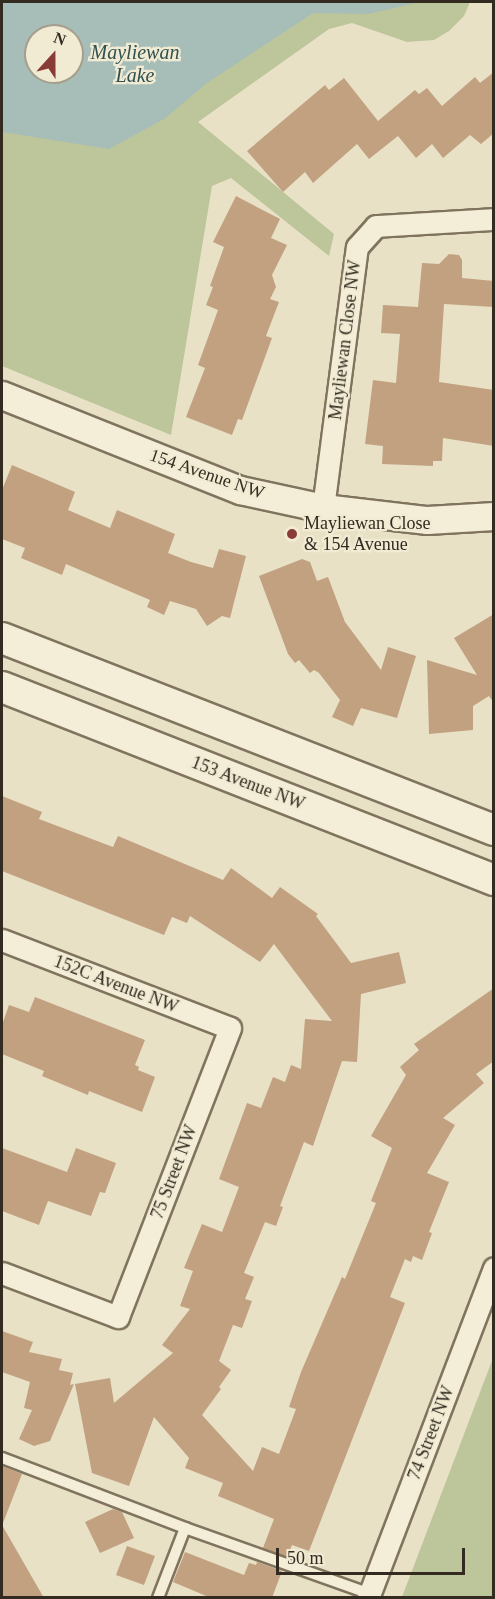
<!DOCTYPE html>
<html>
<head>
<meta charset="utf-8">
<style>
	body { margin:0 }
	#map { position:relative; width:495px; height:1599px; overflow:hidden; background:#e8e1c6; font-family:Georgia,serif }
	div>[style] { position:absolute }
	.green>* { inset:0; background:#bdc59b }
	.water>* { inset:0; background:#a7bdb8 }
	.building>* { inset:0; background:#c2a180 }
	.roads { filter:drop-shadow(2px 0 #81745e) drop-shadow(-2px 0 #81745e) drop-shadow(0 2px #81745e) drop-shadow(0 -2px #81745e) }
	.service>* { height:10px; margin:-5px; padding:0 5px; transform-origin:5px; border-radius:5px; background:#f4eed8 }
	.minor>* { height:21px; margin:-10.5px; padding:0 10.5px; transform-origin:10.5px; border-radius:10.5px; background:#f4eed8 }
	.tertiary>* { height:27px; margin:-13.5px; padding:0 13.5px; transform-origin:13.5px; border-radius:13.5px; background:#f4eed8 }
	.secondary>* { height:30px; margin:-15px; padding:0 15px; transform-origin:15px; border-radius:15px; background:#f4eed8 }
	.dots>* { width:16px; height:16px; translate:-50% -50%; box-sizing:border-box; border:3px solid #f1ebd4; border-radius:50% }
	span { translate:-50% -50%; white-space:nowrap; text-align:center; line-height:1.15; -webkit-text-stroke:4.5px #f1ebd4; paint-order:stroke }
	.street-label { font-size:18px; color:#332b20 }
	.poi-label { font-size:18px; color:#332b20 }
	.left { translate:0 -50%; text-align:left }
	.water-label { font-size:20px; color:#315151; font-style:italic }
	.frame { position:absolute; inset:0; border:3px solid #332b20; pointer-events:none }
	.north { position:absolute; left:24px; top:24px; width:60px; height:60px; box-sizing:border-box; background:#f1ebd4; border:2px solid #a59e8c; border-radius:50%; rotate:21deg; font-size:16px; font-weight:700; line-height:24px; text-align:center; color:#332b20 }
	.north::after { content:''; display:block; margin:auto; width:21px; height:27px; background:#893b35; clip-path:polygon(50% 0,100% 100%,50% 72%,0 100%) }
	.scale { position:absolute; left:276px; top:1548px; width:189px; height:27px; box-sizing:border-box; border:3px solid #332b20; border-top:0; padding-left:8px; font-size:18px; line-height:21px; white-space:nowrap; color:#332b20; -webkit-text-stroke:4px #f1ebd4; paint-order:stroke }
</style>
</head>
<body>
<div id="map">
	<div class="green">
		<div style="clip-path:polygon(evenodd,2px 2px,470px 2px,464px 16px,449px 31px,434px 40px,407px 42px,352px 23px,329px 29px,198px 122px,334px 234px,329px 256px,231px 178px,212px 186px,171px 435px,2px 366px,2px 2px,36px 36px,72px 36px,72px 72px,36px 72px,36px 36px)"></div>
		<div style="clip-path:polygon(493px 1358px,493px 1597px,402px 1597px)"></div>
	</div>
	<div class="water">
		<div style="clip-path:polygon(evenodd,2px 2px,420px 2px,368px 14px,313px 13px,207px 83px,164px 119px,109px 149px,2px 132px,2px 2px,36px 36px,72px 36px,72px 72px,36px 72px,36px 36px)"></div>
	</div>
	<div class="building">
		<div style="clip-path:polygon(494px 72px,494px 133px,481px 144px,470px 135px,443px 158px,432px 144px,416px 158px,398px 136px,369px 159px,357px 144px,313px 183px,305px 172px,283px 192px,247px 151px,325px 85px,329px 90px,344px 78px,378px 121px,415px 90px,419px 94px,427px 88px,442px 106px,475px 77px,480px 83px)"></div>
		<div style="clip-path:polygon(236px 196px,280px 219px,271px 238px,287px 245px,272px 275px,276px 287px,270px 299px,279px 302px,266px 336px,272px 338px,242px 420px,238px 419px,232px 435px,186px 417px,205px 368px,198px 365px,218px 310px,206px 305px,213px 287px,210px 286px,224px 247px,213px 242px)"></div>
		<div style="clip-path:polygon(449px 254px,459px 255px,462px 260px,462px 278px,494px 281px,494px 307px,444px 304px,439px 382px,494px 390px,494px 446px,443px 438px,442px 461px,433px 461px,433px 466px,382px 464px,383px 446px,365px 444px,373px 380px,396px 383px,400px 334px,381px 333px,383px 305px,418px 307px,422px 263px,439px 264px)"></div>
		<div style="clip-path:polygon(12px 465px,75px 492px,68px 510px,110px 528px,117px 510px,175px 534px,168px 553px,191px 562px,213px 568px,219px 549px,246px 556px,230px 618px,222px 616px,207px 626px,196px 609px,170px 601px,164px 615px,147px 607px,150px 600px,66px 564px,62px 575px,21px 558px,25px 548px,2px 539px,2px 490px)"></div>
		<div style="clip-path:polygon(302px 559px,310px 562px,317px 581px,328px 577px,345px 622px,381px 670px,388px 647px,416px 656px,397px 718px,361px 708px,353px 726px,332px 717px,340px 700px,319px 673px,314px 670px,310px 673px,299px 660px,295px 663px,288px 654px,259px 576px)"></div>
		<div style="clip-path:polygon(494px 614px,494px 703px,489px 696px,473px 706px,473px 730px,429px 734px,427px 660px,477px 675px,454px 638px)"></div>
		<div style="clip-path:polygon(2px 796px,42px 812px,39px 819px,113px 847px,118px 836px,223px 880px,231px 868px,272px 898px,280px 887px,318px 914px,316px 916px,351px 963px,399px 952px,406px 983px,361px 994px,357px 1062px,342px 1061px,313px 1146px,304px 1142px,280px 1206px,283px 1207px,276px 1226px,265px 1222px,244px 1273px,254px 1277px,245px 1299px,252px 1301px,242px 1328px,233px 1325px,219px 1361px,231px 1370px,219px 1387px,221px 1389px,202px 1415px,253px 1471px,262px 1447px,279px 1454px,296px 1409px,289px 1407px,301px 1372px,342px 1277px,345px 1279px,376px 1203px,371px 1201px,392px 1148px,371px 1136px,406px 1075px,400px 1067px,419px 1050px,414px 1044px,494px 988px,494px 1061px,476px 1074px,484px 1083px,443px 1118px,455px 1125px,427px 1173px,449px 1182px,429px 1232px,432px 1233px,422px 1260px,413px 1256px,411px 1262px,405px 1259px,390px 1297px,405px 1303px,309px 1551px,292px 1545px,287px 1557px,263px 1548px,274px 1519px,218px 1496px,223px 1483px,185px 1468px,189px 1458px,154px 1417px,129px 1486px,92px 1473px,75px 1384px,110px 1378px,114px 1403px,173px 1353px,162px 1345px,190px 1309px,180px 1306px,193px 1271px,184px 1268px,202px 1224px,222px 1232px,239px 1187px,219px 1179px,247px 1103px,261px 1108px,273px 1077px,285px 1082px,291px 1065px,301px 1069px,305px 1019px,332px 1021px,274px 944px,260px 962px,190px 916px,187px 923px,172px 917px,164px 935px,2px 871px)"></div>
		<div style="clip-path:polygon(35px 997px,145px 1040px,135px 1065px,139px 1067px,138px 1070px,155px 1077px,142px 1112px,89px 1091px,88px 1095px,42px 1076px,44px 1071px,2px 1054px,2px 1025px,9px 1005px,29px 1012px)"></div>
		<div style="clip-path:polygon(2px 1148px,67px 1172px,76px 1148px,116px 1163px,105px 1193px,100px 1192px,91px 1216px,48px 1201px,39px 1225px,2px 1211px)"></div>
		<div style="clip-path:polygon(2px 1331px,33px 1342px,29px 1352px,62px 1359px,59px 1370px,73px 1373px,70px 1385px,74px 1384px,50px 1441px,34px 1446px,19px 1439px,32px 1410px,24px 1408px,30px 1382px,2px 1372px)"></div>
		<div style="clip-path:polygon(2px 1466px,22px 1474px,3px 1523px,2px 1523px)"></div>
		<div style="clip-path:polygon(113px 1509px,122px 1512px,134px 1538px,100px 1553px,85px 1522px)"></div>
		<div style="clip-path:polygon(2px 1525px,44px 1598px,2px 1598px)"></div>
		<div style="clip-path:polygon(127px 1546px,155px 1556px,144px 1585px,116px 1575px)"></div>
		<div style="clip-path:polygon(185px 1552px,244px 1575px,249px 1563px,256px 1565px,257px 1562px,282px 1571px,272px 1598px,211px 1598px,173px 1582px)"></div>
	</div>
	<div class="roads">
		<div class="service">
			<div style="left:2px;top:1458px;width:196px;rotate:20.9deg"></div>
			<div style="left:185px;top:1528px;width:196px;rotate:19.6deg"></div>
			<div style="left:158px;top:1598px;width:75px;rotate:-68.9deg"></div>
		</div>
		<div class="minor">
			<div style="left:323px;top:508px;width:263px;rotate:-82.6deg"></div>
			<div style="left:357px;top:247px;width:28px;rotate:-48deg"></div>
			<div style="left:376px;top:226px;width:118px;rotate:-3.4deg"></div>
			<div style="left:2px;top:940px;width:244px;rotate:21.1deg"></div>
			<div style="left:230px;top:1028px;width:310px;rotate:111.2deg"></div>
			<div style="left:118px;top:1317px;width:124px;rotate:-159.2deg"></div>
			<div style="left:368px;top:1598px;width:353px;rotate:-69.1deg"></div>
		</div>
		<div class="tertiary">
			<div style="left:2px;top:395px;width:256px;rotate:21.8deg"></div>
			<div style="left:240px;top:490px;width:85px;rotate:12.2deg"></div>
			<div style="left:323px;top:508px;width:105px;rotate:6.6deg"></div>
			<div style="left:427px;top:520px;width:67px;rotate:-3.4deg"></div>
		</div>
		<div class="secondary">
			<div style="left:2px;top:638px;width:528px;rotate:21.32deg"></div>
			<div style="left:2px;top:687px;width:529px;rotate:21.42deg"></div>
		</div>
	</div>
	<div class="dots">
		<div style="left:292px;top:534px;background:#893b35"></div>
	</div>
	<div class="street-label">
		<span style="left:345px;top:340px;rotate:-83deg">Mayliewan Close NW</span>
		<span style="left:207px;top:474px;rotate:19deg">154 Avenue NW</span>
		<span style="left:248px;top:783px;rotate:21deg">153 Avenue NW</span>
		<span style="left:116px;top:984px;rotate:21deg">152C Avenue NW</span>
		<span style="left:174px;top:1172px;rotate:-69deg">75 Street NW</span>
		<span style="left:431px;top:1433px;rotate:-69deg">74 Street NW</span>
	</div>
	<div class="poi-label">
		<span class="left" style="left:304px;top:534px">Mayliewan Close<br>&amp; 154 Avenue</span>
	</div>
	<div class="water-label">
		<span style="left:135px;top:64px">Mayliewan<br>Lake</span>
	</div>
	<div class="frame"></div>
	<div class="north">N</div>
	<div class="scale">50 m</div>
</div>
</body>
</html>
